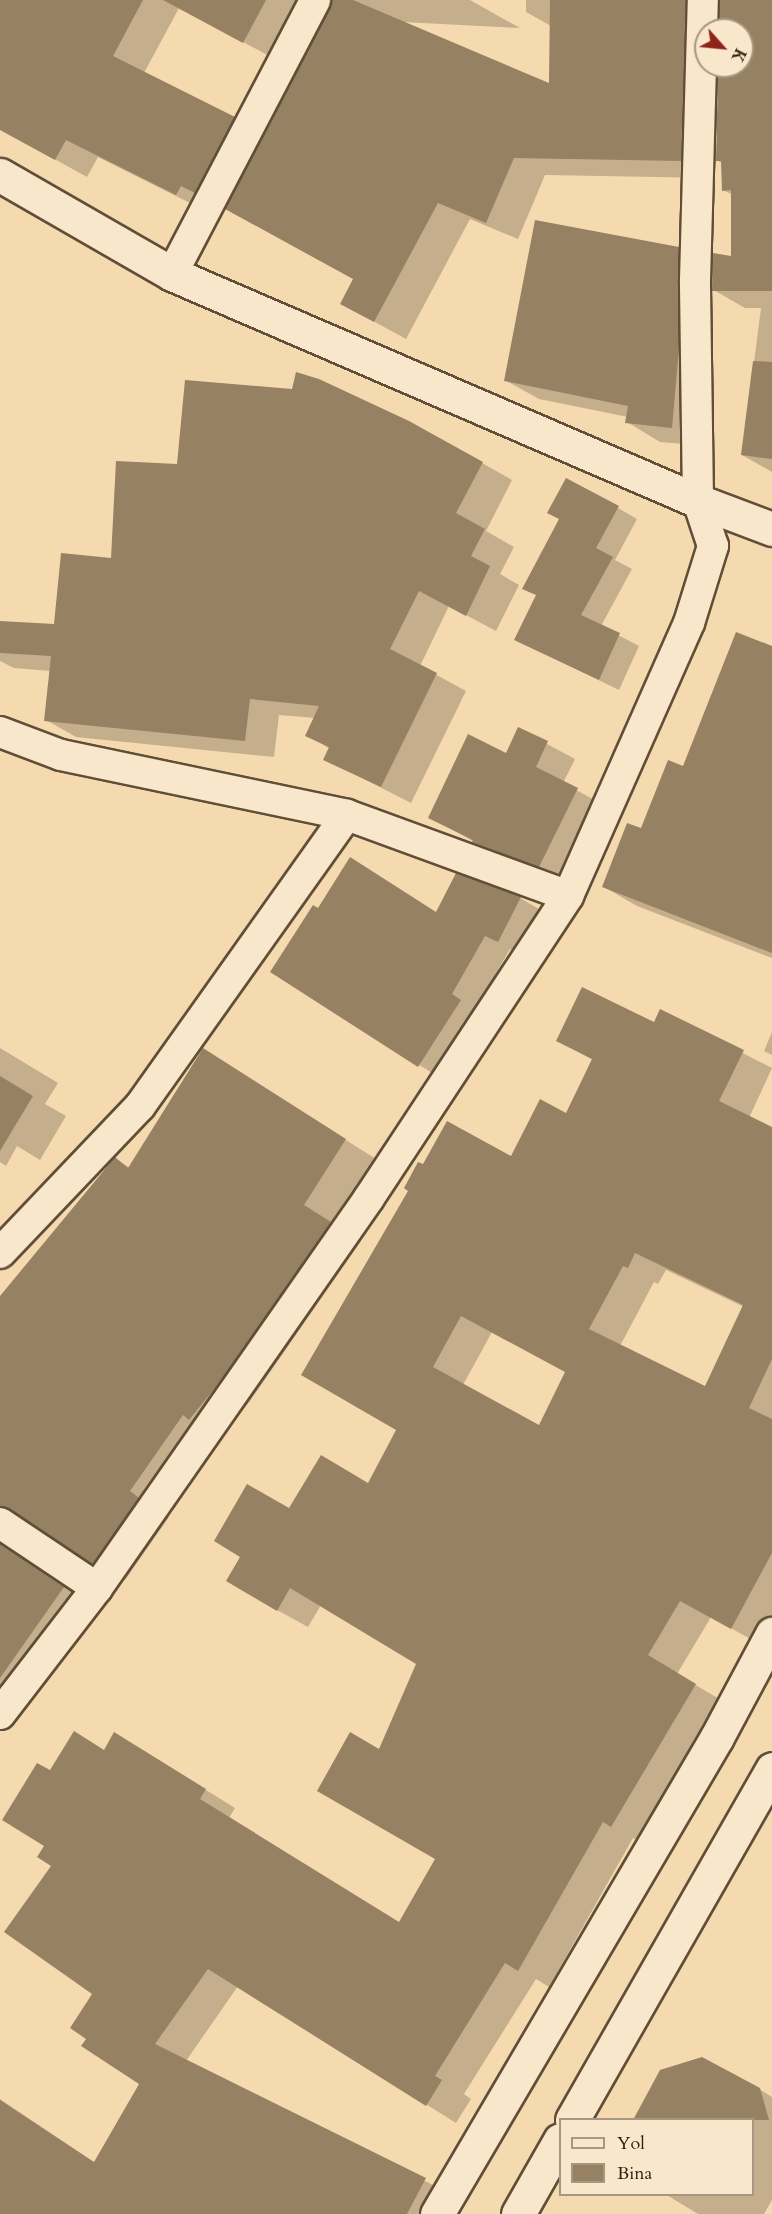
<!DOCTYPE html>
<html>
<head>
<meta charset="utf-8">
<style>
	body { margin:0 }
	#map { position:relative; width:772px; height:2214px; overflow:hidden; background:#f6daaf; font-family:Cardo,serif }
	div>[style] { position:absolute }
	.shadow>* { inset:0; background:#0003 }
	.building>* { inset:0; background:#968163 }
	.roads { filter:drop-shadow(2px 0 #604e38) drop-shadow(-2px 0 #604e38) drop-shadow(0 2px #604e38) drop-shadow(0 -2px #604e38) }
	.street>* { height:30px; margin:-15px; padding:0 15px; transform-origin:15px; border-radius:15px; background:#f9e7cb }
	.secondary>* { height:33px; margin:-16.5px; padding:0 16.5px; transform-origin:16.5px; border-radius:16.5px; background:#f9e7cb }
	span { translate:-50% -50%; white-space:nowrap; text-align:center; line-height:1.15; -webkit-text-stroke:5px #f9e7cb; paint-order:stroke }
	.legend { position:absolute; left:559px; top:2118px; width:195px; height:78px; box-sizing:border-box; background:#f9e7cb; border:2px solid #a89780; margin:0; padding:8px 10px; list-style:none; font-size:18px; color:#2e2010 }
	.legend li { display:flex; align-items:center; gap:12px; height:30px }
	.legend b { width:30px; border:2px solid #a89780 }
	.north { position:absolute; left:694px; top:18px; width:60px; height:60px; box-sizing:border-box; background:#f9e7cb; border:2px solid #a89780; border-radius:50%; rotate:117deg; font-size:16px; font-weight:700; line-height:24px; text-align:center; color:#2e2010 }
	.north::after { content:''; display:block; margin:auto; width:21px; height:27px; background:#8f2418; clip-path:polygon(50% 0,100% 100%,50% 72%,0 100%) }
</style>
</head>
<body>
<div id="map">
	<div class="shadow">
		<div style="clip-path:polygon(0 0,306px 0,275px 59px,179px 8px,144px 73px,265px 136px,334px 0,470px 0,520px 28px,402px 22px,550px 86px,551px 26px,526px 12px,526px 0,772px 0,772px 472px,742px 455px,761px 308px,745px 308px,712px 289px,712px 368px,706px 446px,660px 442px,627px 422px,628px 417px,539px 399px,505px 380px,678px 248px,714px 269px,733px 258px,733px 195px,723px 190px,723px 164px,717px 160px,720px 66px,742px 66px,742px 30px,721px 30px,721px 6px,717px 18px,712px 178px,545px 175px,518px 239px,470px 219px,406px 339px,342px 304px,355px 279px,213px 202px,208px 212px,98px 157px,87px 177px,0 129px)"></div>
		<div style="clip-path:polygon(482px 463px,512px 480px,486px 531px,514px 547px,500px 574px,519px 585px,496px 631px,449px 606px,420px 666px,466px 691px,411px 803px,325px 759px,330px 749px,307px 735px,315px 718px,279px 715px,274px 757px,76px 737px,46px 720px,51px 671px,14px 668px,0 661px,0 623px,55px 626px,113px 560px,178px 465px)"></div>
		<div style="clip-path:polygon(618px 508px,637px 519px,615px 560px,632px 569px,601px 626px,639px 646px,619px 690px,516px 640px)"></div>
		<div style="clip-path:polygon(772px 647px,772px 958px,637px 906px,604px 887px)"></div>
		<div style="clip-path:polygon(519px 729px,575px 759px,563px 783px,604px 805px,567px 882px,501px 857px,430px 817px,506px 755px)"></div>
		<div style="clip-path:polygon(520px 898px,544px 912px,523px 955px,510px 949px,475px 1009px,485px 1015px,443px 1080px,272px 971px,319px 910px,437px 913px)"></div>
		<div style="clip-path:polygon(evenodd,661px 1011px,772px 1068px,749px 1118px,772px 1129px,772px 1626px,761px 1645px,711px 1617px,677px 1674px,726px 1703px,642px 1843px,633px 1838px,549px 1987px,536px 1979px,464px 2094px,471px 2099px,456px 2123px,238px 1986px,186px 2061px,455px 2196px,446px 2214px,0 2214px,0 2099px,95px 2163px,141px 2083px,88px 2039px,94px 1994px,46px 1845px,51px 1772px,105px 1751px,145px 1752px,235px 1808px,229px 1818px,400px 1923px,437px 1858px,380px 1751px,418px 1663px,321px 1605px,308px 1627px,277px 1610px,290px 1510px,369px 1485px,398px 1430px,424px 1166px,512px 1158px,567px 1115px,593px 1060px,558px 1040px,654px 1024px,661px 1011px,666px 1270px,744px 1307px,706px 1388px,620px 1346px,654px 1282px,658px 1284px,666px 1270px,661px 1011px,492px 1332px,567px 1372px,540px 1427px,463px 1385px,492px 1332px)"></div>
		<div style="clip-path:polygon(772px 1032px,772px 1055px,764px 1051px)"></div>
		<div style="clip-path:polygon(0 1048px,58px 1083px,45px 1104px,66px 1116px,40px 1160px,17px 1146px,6px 1166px,0 1162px)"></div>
		<div style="clip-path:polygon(203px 1050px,376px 1159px,334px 1224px,361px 1241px,250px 1401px,221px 1436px,215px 1432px,160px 1510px,169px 1517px,125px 1580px,37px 1525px,25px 1524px,15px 1549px,21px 1557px,94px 1606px,0 1704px,0 1298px,116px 1159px,130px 1168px)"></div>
		<div style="clip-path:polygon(759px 2089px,772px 2097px,772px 2200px,764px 2214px,698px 2214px,665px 2194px,752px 2194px,752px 2120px)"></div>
	</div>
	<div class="building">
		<div style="clip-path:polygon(0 0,143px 0,113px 56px,235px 117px,195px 193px,181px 186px,176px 195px,66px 140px,55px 160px,0 130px)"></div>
		<div style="clip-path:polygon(163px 0,266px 0,243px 43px)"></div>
		<div style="clip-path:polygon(332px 0,353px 0,549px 83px,550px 0,686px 0,681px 161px,514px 158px,486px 223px,438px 203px,374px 322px,340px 304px,353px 279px,225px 209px)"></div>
		<div style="clip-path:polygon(720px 0,772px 0,772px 291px,712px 291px,713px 253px,731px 256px,731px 190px,722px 191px,721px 161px,716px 161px,718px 66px,742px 66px,742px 30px,719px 30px)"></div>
		<div style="clip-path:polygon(535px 220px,679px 247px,679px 348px,672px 428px,625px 423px,628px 406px,504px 381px)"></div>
		<div style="clip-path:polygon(753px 361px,772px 362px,772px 459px,741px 455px)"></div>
		<div style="clip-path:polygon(296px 372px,319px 379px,409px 421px,483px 462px,456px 513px,485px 529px,471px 556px,490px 566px,466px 616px,419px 591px,390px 649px,437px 673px,381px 787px,323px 760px,329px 747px,305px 736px,319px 706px,250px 699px,245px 741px,44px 721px,51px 656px,0 653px,0 621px,54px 624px,61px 553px,111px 558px,116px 461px,177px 464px,185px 380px,292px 389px)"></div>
		<div style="clip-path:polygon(566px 478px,619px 506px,596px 548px,613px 557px,581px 615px,620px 633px,599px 680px,514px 640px,536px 595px,522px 589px,559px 519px,547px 513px)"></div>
		<div style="clip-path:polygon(736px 632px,772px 646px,772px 953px,602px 887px,627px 823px,641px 828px,668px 760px,683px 766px)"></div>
		<div style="clip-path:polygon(518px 727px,548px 741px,536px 767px,578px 788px,539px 867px,472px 842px,473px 840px,428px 818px,468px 734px,506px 753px)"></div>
		<div style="clip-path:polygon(350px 857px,436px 912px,456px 873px,521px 897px,498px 942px,485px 936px,452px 994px,461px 1000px,418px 1067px,270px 972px,313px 905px,318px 908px)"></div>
		<div style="clip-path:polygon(evenodd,582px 987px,654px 1022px,660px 1009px,744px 1050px,719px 1101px,772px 1127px,772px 1359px,749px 1408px,772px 1419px,772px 1553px,731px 1629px,680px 1601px,648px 1655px,696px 1684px,611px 1827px,603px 1822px,518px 1971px,505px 1963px,435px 2076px,442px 2080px,426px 2106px,208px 1969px,155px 2044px,426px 2178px,407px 2214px,0 2214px,0 2100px,94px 2162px,139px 2084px,81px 2046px,86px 2039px,70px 2028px,92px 1994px,4px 1932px,51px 1866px,37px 1857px,44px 1846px,2px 1820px,37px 1763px,50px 1770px,74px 1731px,104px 1750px,114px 1732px,206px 1789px,200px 1799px,399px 1922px,435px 1859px,317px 1791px,350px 1732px,379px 1749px,416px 1664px,290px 1588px,277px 1611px,226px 1581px,240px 1557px,214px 1541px,247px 1484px,289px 1508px,321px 1455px,368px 1483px,396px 1430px,301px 1375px,408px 1191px,404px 1188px,418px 1162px,423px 1164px,447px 1121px,511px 1156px,540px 1099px,566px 1113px,592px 1059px,556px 1041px,582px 987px,635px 1253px,743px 1305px,705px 1386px,589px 1329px,623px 1266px,628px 1268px,635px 1253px,582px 987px,461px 1316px,565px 1372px,539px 1425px,433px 1367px,461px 1316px)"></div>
		<div style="clip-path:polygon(203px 1048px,346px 1139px,304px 1205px,331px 1222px,219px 1383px,189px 1420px,183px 1415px,130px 1491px,139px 1498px,93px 1564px,0 1506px,0 1296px,115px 1157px,128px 1168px)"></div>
		<div style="clip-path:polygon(0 1076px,33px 1096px,0 1151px)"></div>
		<div style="clip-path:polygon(0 1544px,64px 1587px,0 1678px)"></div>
		<div style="clip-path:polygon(702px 2057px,760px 2088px,769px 2120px,633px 2120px,660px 2070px)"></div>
	</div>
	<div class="roads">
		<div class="street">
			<div style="left:172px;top:274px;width:309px;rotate:-62.4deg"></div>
			<div style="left:0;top:732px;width:65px;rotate:20.7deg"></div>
			<div style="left:61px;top:755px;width:292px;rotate:11.8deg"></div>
			<div style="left:347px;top:815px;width:235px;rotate:20.1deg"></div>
			<div style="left:0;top:1253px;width:203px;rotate:-46.4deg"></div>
			<div style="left:140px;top:1106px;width:357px;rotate:-54.6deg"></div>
			<div style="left:0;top:1523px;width:117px;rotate:33.8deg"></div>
			<div style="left:0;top:1714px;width:159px;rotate:-52.4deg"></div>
			<div style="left:97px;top:1588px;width:475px;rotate:-55.1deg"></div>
			<div style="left:369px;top:1198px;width:362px;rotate:-56.6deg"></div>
			<div style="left:568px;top:896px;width:299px;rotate:-66.1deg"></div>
			<div style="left:689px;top:623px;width:81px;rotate:-72.7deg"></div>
			<div style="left:713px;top:546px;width:47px;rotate:-108.4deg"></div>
			<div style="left:698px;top:501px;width:221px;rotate:-90.8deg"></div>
			<div style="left:695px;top:280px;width:280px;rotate:-88.4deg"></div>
		</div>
		<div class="secondary">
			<div style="left:0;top:175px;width:198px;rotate:29.9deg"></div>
			<div style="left:172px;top:274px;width:573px;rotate:23.34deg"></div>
			<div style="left:698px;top:501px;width:79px;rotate:20.7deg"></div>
			<div style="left:572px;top:2120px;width:404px;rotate:-60.3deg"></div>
			<div style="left:437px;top:2214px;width:553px;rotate:-59.59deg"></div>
			<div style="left:717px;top:1737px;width:117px;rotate:-61.9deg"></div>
			<div style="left:518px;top:2214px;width:85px;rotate:-60.4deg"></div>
		</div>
	</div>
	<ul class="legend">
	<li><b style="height:8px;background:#f9e7cb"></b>Yol</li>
	<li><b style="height:16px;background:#968163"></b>Bina</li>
	</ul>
	<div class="north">K</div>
</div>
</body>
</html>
